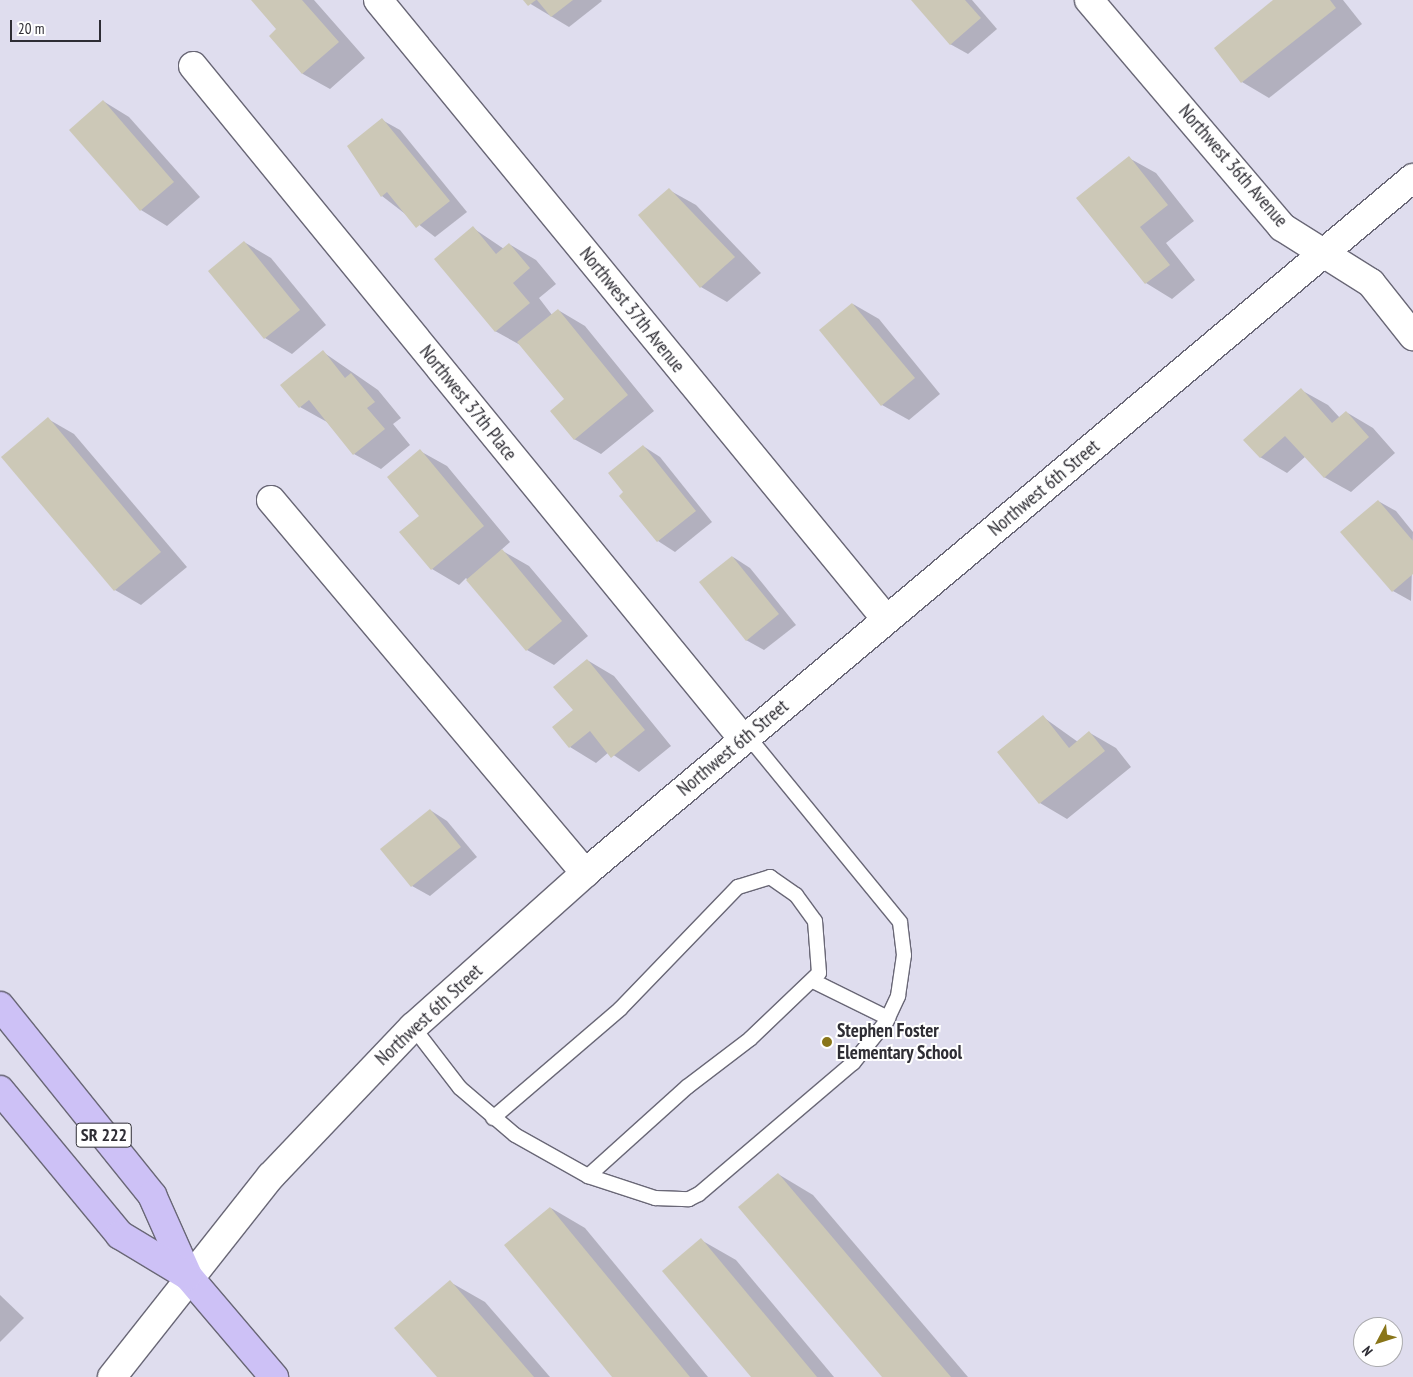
<!DOCTYPE html>
<html>
<head>
<meta charset="utf-8">
<style>
	body { margin:0 }
	#map { position:relative; width:1413px; height:1377px; overflow:hidden; background:#dfddee; font-family:"PT Sans Narrow",sans-serif }
	div>[style] { position:absolute }
	.shadow>* { inset:0; background:#0003 }
	.building>* { inset:0; background:#ccc8b7 }
	.roads { filter:drop-shadow(1px 0 #696776) drop-shadow(-1px 0 #696776) drop-shadow(0 1px #696776) drop-shadow(0 -1px #696776) }
	.lane>* { height:14px; margin:-7px; padding:0 7px; transform-origin:7px; border-radius:7px; background:#fff }
	.street>* { height:28px; margin:-14px; padding:0 14px; transform-origin:14px; border-radius:14px; background:#fff }
	.secondary>* { height:28px; margin:-14px; padding:0 14px; transform-origin:14px; border-radius:14px; background:#fff }
	.primary>* { height:28px; margin:-14px; padding:0 14px; transform-origin:14px; border-radius:14px; background:#cdc1f6 }
	.dots>* { width:14px; height:14px; translate:-50% -50%; box-sizing:border-box; border:2px solid #fff; border-radius:50% }
	span { translate:-50% -50%; white-space:nowrap; text-align:center; line-height:1.15; -webkit-text-stroke:4px #fff; paint-order:stroke }
	.shield-label span { padding:1px 4px; background:#fff; border:1px solid; border-radius:4px; -webkit-text-stroke-width:0 }
	.shield-label { font-size:18px; color:#2e2d34; font-weight:700 }
	.street-label { font-size:19px; color:#2e2d34 }
	.poi-label { font-size:19px; color:#2e2d34; font-weight:700 }
	.left { translate:0 -50%; text-align:left }
	.north { position:absolute; left:1353px; top:1317px; width:50px; height:50px; box-sizing:border-box; background:#fff; border:1px solid #ababae; border-radius:50%; rotate:230deg; font-size:14px; font-weight:700; line-height:20px; text-align:center; color:#2e2d34 }
	.north::after { content:''; display:block; margin:auto; width:18px; height:22px; background:#897519; clip-path:polygon(50% 0,100% 100%,50% 72%,0 100%) }
	.scale { position:absolute; left:10px; top:20px; width:91px; height:22px; box-sizing:border-box; border:2px solid #2e2d34; border-top:0; padding-left:6px; font-size:15px; line-height:18px; white-space:nowrap; color:#2e2d34; -webkit-text-stroke:4px #fff; paint-order:stroke }
</style>
</head>
<body>
<div id="map">
	<div class="shadow">
		<div style="clip-path:polygon(252px 0,314px 0,365px 58px,330px 89px,303px 74px,270px 36px,278px 29px)"></div>
		<div style="clip-path:polygon(524px 0,601px 0,602px 1px,569px 27px)"></div>
		<div style="clip-path:polygon(913px 0,972px 0,997px 29px,968px 54px,950px 44px)"></div>
		<div style="clip-path:polygon(1275px 0,1343px 0,1362px 24px,1269px 98px,1242px 82px,1215px 48px)"></div>
		<div style="clip-path:polygon(103px 101px,129px 117px,200px 197px,167px 226px,141px 210px)"></div>
		<div style="clip-path:polygon(382px 120px,400px 130px,467px 212px,435px 237px,382px 196px)"></div>
		<div style="clip-path:polygon(1129px 158px,1156px 173px,1194px 221px,1166px 243px,1195px 280px,1172px 299px,1146px 283px)"></div>
		<div style="clip-path:polygon(669px 190px,696px 205px,761px 273px,727px 302px,701px 287px)"></div>
		<div style="clip-path:polygon(473px 228px,504px 249px,509px 244px,536px 260px,556px 284px,539px 298px,552px 315px,558px 310px,585px 326px,654px 411px,601px 454px,574px 439px,566px 399px,522px 346px,495px 331px)"></div>
		<div style="clip-path:polygon(244px 242px,271px 258px,326px 325px,292px 354px,265px 338px,210px 271px)"></div>
		<div style="clip-path:polygon(853px 304px,879px 319px,940px 394px,909px 420px,882px 405px)"></div>
		<div style="clip-path:polygon(323px 352px,378px 390px,401px 418px,393px 424px,410px 445px,381px 469px,354px 454px,327px 422px,300px 407px)"></div>
		<div style="clip-path:polygon(1301px 390px,1328px 405px,1340px 418px,1346px 412px,1373px 428px,1395px 453px,1351px 492px,1324px 477px,1306px 456px,1287px 473px,1260px 457px)"></div>
		<div style="clip-path:polygon(48px 419px,74px 434px,187px 567px,141px 605px,115px 590px)"></div>
		<div style="clip-path:polygon(643px 446px,660px 457px,712px 522px,675px 552px,658px 541px,625px 493px)"></div>
		<div style="clip-path:polygon(420px 451px,447px 466px,510px 542px,501px 550px,529px 566px,588px 636px,554px 665px,527px 650px,466px 578px,459px 585px,432px 569px,401px 532px,421px 516px)"></div>
		<div style="clip-path:polygon(1378px 501px,1396px 511px,1413px 532px,1411px 601px,1393px 591px)"></div>
		<div style="clip-path:polygon(733px 557px,750px 568px,796px 625px,764px 650px,746px 640px)"></div>
		<div style="clip-path:polygon(587px 660px,614px 676px,671px 746px,639px 772px,609px 752px,596px 763px,570px 747px)"></div>
		<div style="clip-path:polygon(1043px 717px,1078px 742px,1090px 733px,1116px 748px,1131px 767px,1067px 819px,1040px 803px,999px 752px)"></div>
		<div style="clip-path:polygon(430px 810px,447px 821px,477px 857px,430px 896px,412px 886px)"></div>
		<div style="clip-path:polygon(778px 1174px,813px 1195px,968px 1377px,883px 1377px)"></div>
		<div style="clip-path:polygon(551px 1208px,585px 1228px,708px 1377px,614px 1377px)"></div>
		<div style="clip-path:polygon(701px 1240px,736px 1260px,834px 1377px,753px 1377px)"></div>
		<div style="clip-path:polygon(450px 1282px,485px 1302px,550px 1377px,438px 1377px)"></div>
		<div style="clip-path:polygon(0 1295px,24px 1318px,0 1342px)"></div>
	</div>
	<div class="building">
		<div style="clip-path:polygon(251px 0,302px 0,339px 42px,302px 74px,269px 36px,276px 29px)"></div>
		<div style="clip-path:polygon(523px 0,536px 0,528px 6px)"></div>
		<div style="clip-path:polygon(537px 0,573px 0,551px 17px)"></div>
		<div style="clip-path:polygon(911px 0,965px 0,981px 18px,950px 45px)"></div>
		<div style="clip-path:polygon(1273px 0,1330px 0,1336px 8px,1241px 83px,1214px 48px)"></div>
		<div style="clip-path:polygon(103px 100px,174px 182px,140px 211px,69px 130px)"></div>
		<div style="clip-path:polygon(382px 118px,450px 201px,416px 228px,387px 192px,381px 197px,347px 146px)"></div>
		<div style="clip-path:polygon(1129px 156px,1168px 205px,1140px 227px,1170px 265px,1145px 284px,1076px 198px)"></div>
		<div style="clip-path:polygon(669px 188px,735px 257px,700px 288px,638px 215px)"></div>
		<div style="clip-path:polygon(473px 226px,496px 254px,509px 243px,530px 268px,513px 283px,530px 303px,495px 332px,434px 259px)"></div>
		<div style="clip-path:polygon(244px 241px,300px 310px,264px 339px,208px 271px)"></div>
		<div style="clip-path:polygon(852px 303px,915px 378px,881px 406px,819px 330px)"></div>
		<div style="clip-path:polygon(558px 309px,628px 395px,574px 440px,550px 411px,564px 399px,517px 342px)"></div>
		<div style="clip-path:polygon(323px 350px,345px 378px,351px 373px,375px 402px,367px 408px,385px 429px,353px 455px,309px 400px,299px 408px,280px 385px)"></div>
		<div style="clip-path:polygon(1301px 388px,1332px 423px,1346px 411px,1369px 437px,1324px 478px,1285px 436px,1260px 458px,1243px 440px)"></div>
		<div style="clip-path:polygon(48px 417px,161px 552px,114px 591px,1px 457px)"></div>
		<div style="clip-path:polygon(643px 445px,696px 511px,657px 542px,619px 496px,623px 492px,608px 473px)"></div>
		<div style="clip-path:polygon(420px 449px,484px 526px,431px 570px,399px 532px,419px 516px,387px 477px)"></div>
		<div style="clip-path:polygon(1378px 500px,1413px 541px,1413px 574px,1392px 592px,1340px 532px)"></div>
		<div style="clip-path:polygon(502px 549px,562px 621px,526px 651px,466px 580px)"></div>
		<div style="clip-path:polygon(732px 556px,779px 614px,746px 641px,699px 582px)"></div>
		<div style="clip-path:polygon(587px 659px,645px 730px,611px 758px,590px 731px,569px 748px,552px 727px,573px 710px,553px 687px)"></div>
		<div style="clip-path:polygon(1043px 715px,1069px 748px,1089px 731px,1105px 751px,1039px 804px,997px 752px)"></div>
		<div style="clip-path:polygon(430px 809px,461px 847px,411px 887px,380px 849px)"></div>
		<div style="clip-path:polygon(778px 1173px,951px 1377px,882px 1377px,738px 1207px)"></div>
		<div style="clip-path:polygon(550px 1207px,690px 1377px,612px 1377px,504px 1245px)"></div>
		<div style="clip-path:polygon(701px 1238px,817px 1377px,751px 1377px,662px 1271px)"></div>
		<div style="clip-path:polygon(450px 1280px,534px 1377px,437px 1377px,394px 1328px)"></div>
	</div>
	<div class="roads">
		<div class="lane">
			<div style="left:813px;top:981px;width:84px;rotate:26.3deg"></div>
			<div style="left:413px;top:1027px;width:77px;rotate:52.4deg"></div>
			<div style="left:460px;top:1088px;width:72px;rotate:40.5deg"></div>
			<div style="left:515px;top:1135px;width:84px;rotate:29.3deg"></div>
			<div style="left:588px;top:1176px;width:71px;rotate:18.2deg"></div>
			<div style="left:655px;top:1198px;width:34px;rotate:2deg"></div>
			<div style="left:689px;top:1199px;width:11px;rotate:-27deg"></div>
			<div style="left:699px;top:1194px;width:202px;rotate:-40.4deg"></div>
			<div style="left:853px;top:1063px;width:53px;rotate:-51.2deg"></div>
			<div style="left:886px;top:1022px;width:29px;rotate:-65deg"></div>
			<div style="left:898px;top:996px;width:41px;rotate:-81.7deg"></div>
			<div style="left:904px;top:955px;width:33px;rotate:-97deg"></div>
			<div style="left:900px;top:922px;width:240px;rotate:-129.3deg"></div>
			<div style="left:493px;top:1118px;width:167px;rotate:-40.6deg"></div>
			<div style="left:620px;top:1009px;width:170px;rotate:-46deg"></div>
			<div style="left:738px;top:887px;width:34px;rotate:-17deg"></div>
			<div style="left:770px;top:877px;width:32px;rotate:35deg"></div>
			<div style="left:796px;top:895px;width:32px;rotate:54deg"></div>
			<div style="left:815px;top:921px;width:52px;rotate:85.6deg"></div>
			<div style="left:819px;top:973px;width:95px;rotate:136.3deg"></div>
			<div style="left:750px;top:1039px;width:79px;rotate:142.7deg"></div>
			<div style="left:687px;top:1087px;width:133px;rotate:138deg"></div>
		</div>
		<div class="street">
			<div style="left:378px;top:0;width:801px;rotate:50.63deg"></div>
			<div style="left:1089px;top:0;width:298px;rotate:49.6deg"></div>
			<div style="left:1282px;top:227px;width:105px;rotate:32.2deg"></div>
			<div style="left:1371px;top:283px;width:68px;rotate:51.6deg"></div>
			<div style="left:193px;top:66px;width:869px;rotate:50.74deg"></div>
			<div style="left:271px;top:500px;width:488px;rotate:49.9deg"></div>
		</div>
		<div class="secondary">
			<div style="left:112px;top:1377px;width:256px;rotate:-51.7deg"></div>
			<div style="left:271px;top:1176px;width:206px;rotate:-46.4deg"></div>
			<div style="left:413px;top:1027px;width:231px;rotate:-41.8deg"></div>
			<div style="left:585px;top:873px;width:1081px;rotate:-40.01deg"></div>
		</div>
		<div class="primary">
			<div style="left:0;top:1006px;width:243px;rotate:51.2deg"></div>
			<div style="left:152px;top:1195px;width:89px;rotate:66deg"></div>
			<div style="left:188px;top:1276px;width:133px;rotate:49.6deg"></div>
			<div style="left:0;top:1090px;width:188px;rotate:50.4deg"></div>
			<div style="left:120px;top:1235px;width:79px;rotate:31.1deg"></div>
		</div>
	</div>
	<div class="dots">
		<div style="left:827px;top:1042px;background:#897519"></div>
	</div>
	<div class="shield-label">
		<span style="left:104px;top:1135px">SR 222</span>
	</div>
	<div class="street-label">
		<span style="left:1233px;top:166px;rotate:49deg">Northwest 36th Avenue</span>
		<span style="left:632px;top:310px;rotate:51deg">Northwest 37th Avenue</span>
		<span style="left:468px;top:403px;rotate:51deg">Northwest 37th Place</span>
		<span style="left:1044px;top:488px;rotate:-40deg">Northwest 6th Street</span>
		<span style="left:733px;top:748px;rotate:-40deg">Northwest 6th Street</span>
		<span style="left:429px;top:1015px;rotate:-43deg">Northwest 6th Street</span>
	</div>
	<div class="poi-label">
		<span class="left" style="left:837px;top:1042px">Stephen Foster<br>Elementary School</span>
	</div>
	<div class="north">N</div>
	<div class="scale">20 m</div>
</div>
</body>
</html>
